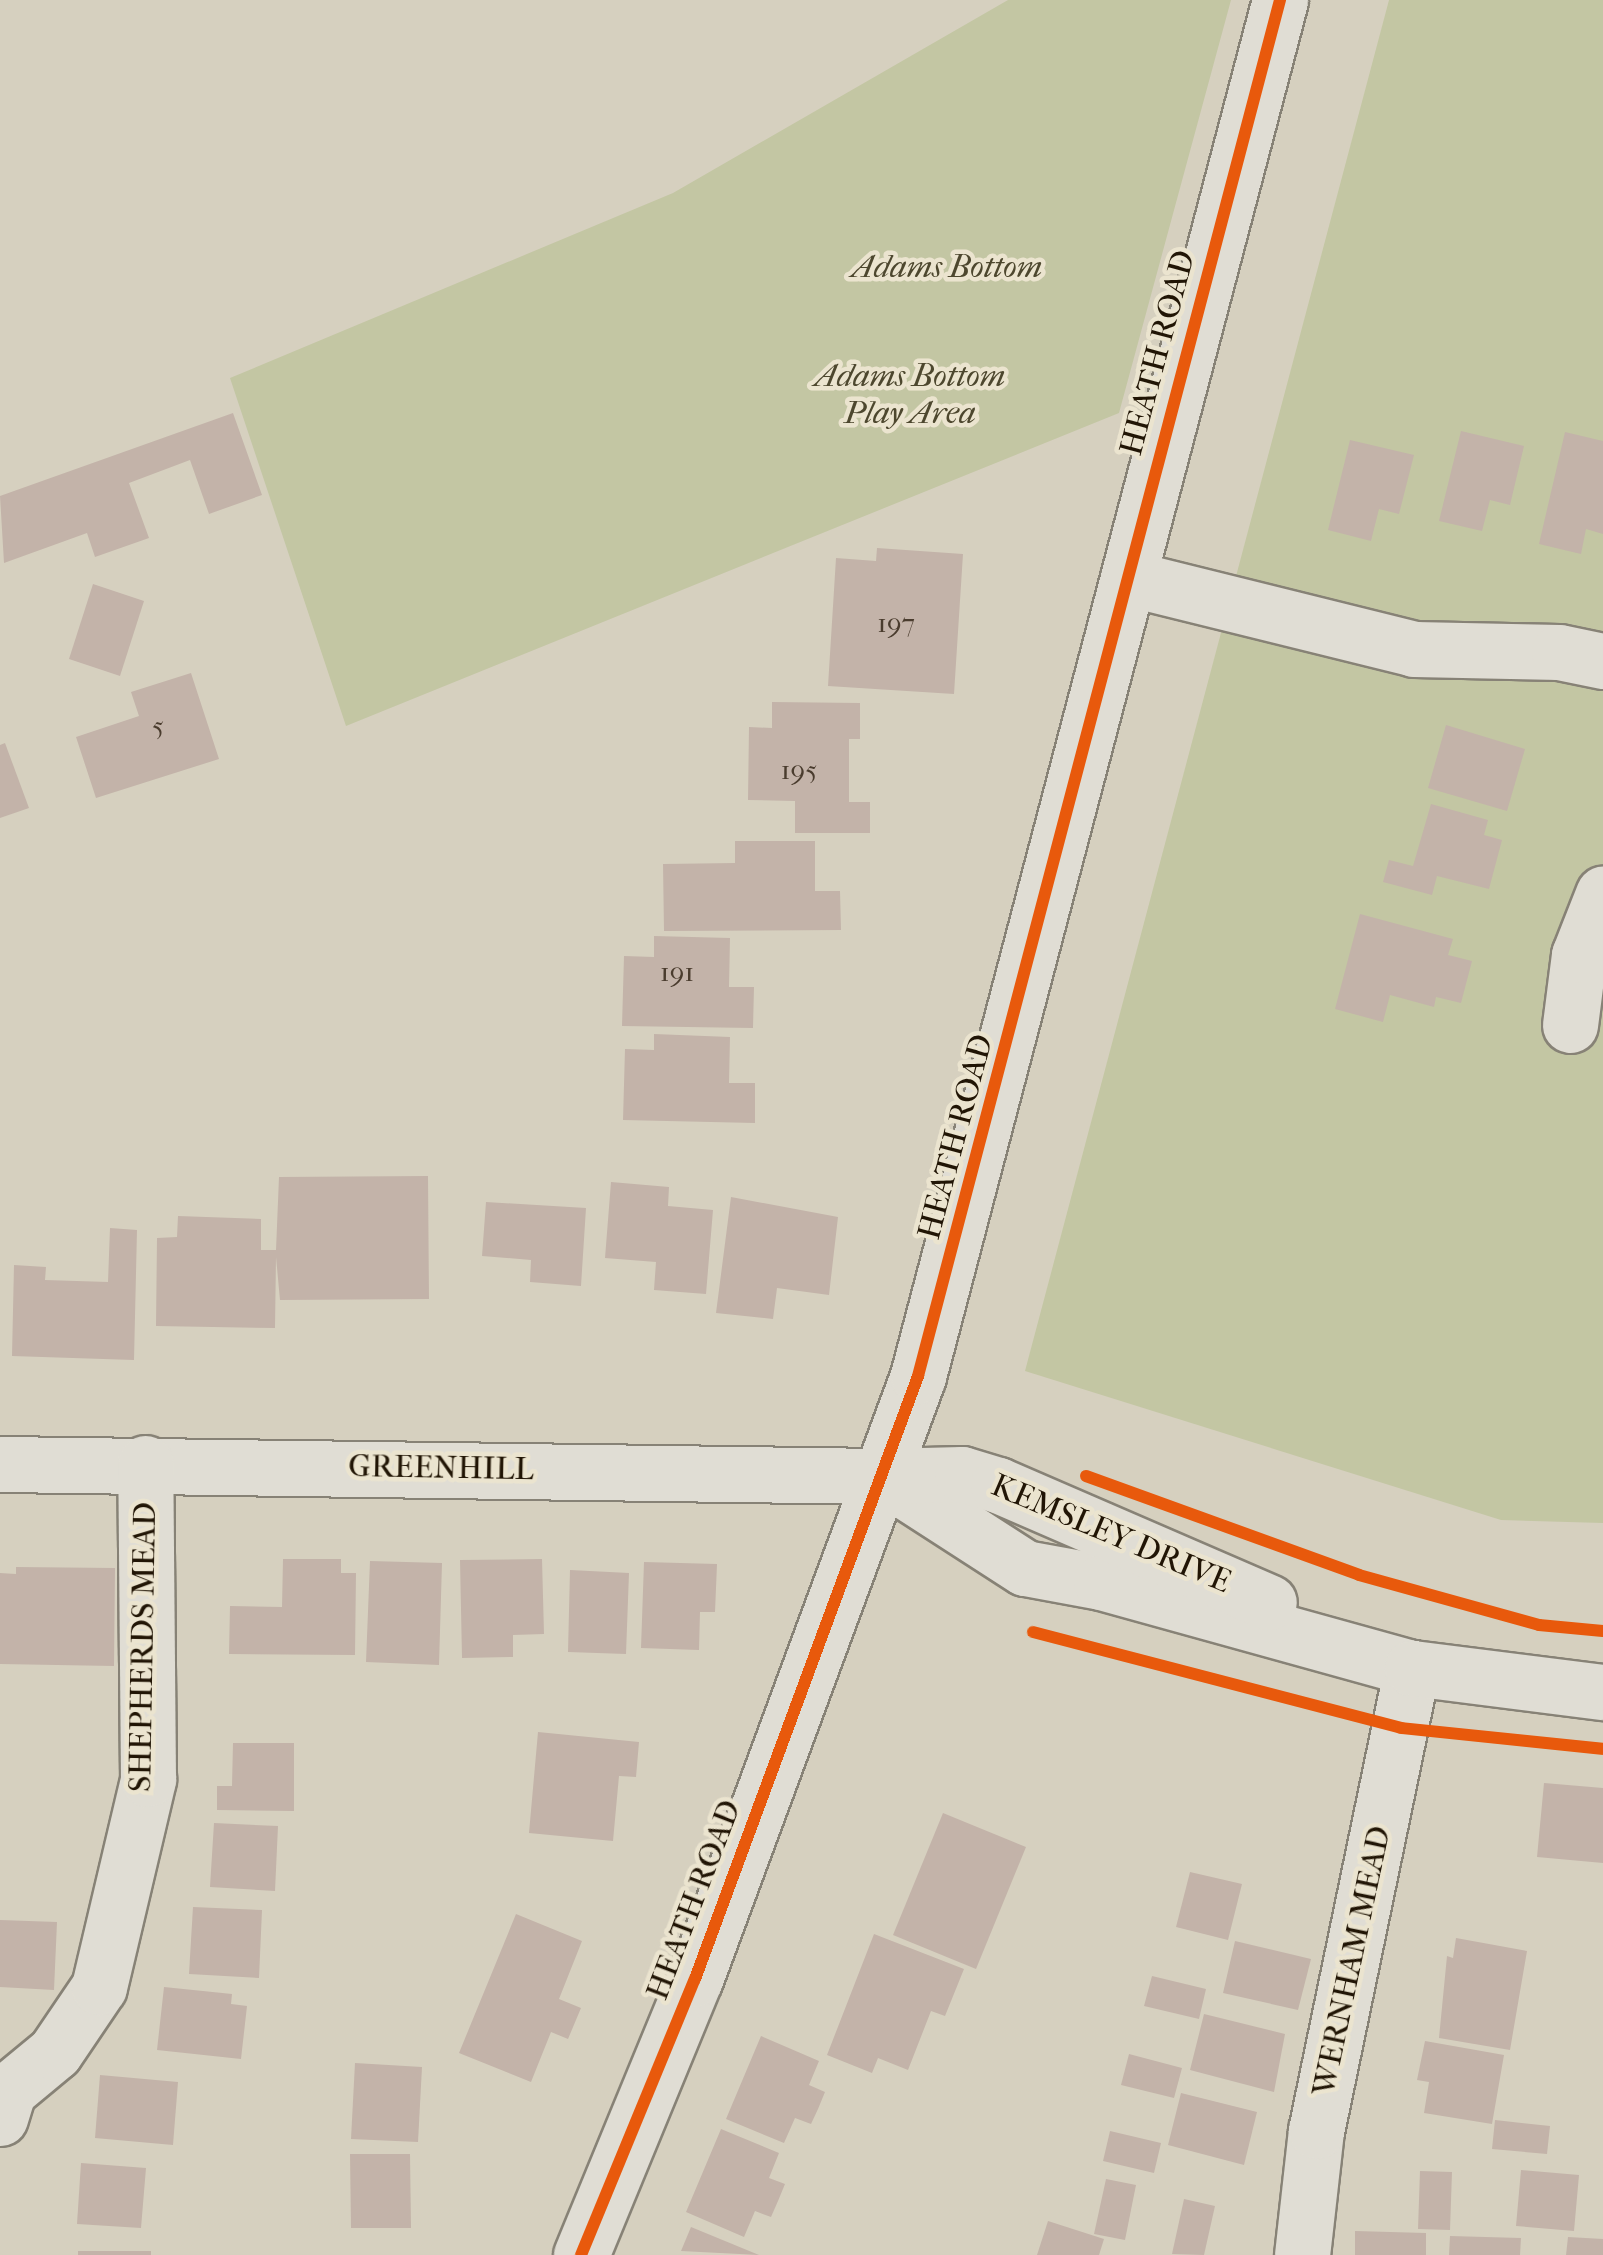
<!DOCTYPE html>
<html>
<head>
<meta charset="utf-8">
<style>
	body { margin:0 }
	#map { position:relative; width:1603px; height:2255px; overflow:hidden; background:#d6d0bf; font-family:"IM FELL French Canon",serif }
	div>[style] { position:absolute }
	.green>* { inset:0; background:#c3c6a3 }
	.building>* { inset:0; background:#c3b3a9 }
	.roads { filter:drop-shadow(2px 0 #878276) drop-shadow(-2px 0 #878276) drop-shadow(0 2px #878276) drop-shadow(0 -2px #878276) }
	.street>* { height:55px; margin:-27.5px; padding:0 27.5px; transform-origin:27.5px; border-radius:27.5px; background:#e0ddd4 }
	.secondary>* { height:55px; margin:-27.5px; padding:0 27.5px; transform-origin:27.5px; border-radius:27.5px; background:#e0ddd4 }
	.cycleway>* { height:12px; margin:-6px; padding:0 6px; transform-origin:6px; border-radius:6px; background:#e8590c }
	span { translate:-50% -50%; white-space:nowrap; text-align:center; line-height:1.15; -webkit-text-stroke:9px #ebe4cf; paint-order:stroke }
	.number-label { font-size:28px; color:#4a3c2e }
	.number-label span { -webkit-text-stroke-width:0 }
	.park-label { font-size:32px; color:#4d472e; font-style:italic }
	.street-label { font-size:32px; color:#211505 }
</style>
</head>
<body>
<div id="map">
	<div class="green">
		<div style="clip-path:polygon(1008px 0,1231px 0,1119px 413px,346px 726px,230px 378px,673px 193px)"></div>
		<div style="clip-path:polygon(1389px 0,1603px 0,1603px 1523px,1501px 1520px,1025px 1371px)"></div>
	</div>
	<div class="building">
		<div style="clip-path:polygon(233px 413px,262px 495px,209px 514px,190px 460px,129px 483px,149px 538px,95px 557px,87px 533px,4px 563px,0 496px)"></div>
		<div style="clip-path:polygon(1461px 431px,1524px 446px,1510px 505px,1490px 500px,1482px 531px,1439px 521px)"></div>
		<div style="clip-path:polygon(1565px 432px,1603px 441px,1603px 534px,1586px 529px,1581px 554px,1539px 544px)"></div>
		<div style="clip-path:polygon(1350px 440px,1414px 455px,1399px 514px,1379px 509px,1371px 541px,1328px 530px)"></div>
		<div style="clip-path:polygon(877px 548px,963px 554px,954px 694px,828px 686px,836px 558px,876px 561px)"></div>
		<div style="clip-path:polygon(93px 584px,144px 601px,120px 676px,69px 659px)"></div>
		<div style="clip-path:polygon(191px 673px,219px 759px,96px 798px,76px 737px,139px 716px,131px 692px)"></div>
		<div style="clip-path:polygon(772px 702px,860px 703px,860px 739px,849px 739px,849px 802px,870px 802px,870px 833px,795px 833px,795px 801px,748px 800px,749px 727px,772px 728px)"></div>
		<div style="clip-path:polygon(1446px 725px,1525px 749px,1507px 811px,1428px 788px)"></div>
		<div style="clip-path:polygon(5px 743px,29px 808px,0 818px,0 745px)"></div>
		<div style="clip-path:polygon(1431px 804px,1488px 820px,1484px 835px,1502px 840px,1489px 889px,1437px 876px,1432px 895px,1383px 882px,1389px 860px,1413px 866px)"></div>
		<div style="clip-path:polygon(735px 841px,815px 841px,815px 891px,840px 891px,841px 930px,664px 931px,663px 864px,735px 863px)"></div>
		<div style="clip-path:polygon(1360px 914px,1453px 939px,1448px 955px,1472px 961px,1461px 1003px,1436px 997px,1434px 1007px,1390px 995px,1383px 1022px,1335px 1009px)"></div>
		<div style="clip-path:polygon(654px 936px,730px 938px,729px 987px,754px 987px,753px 1028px,622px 1026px,624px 956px,654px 957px)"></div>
		<div style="clip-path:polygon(654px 1034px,730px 1037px,729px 1083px,755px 1083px,755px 1123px,623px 1120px,625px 1049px,654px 1050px)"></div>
		<div style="clip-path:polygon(428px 1176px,429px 1299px,280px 1300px,276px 1257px,275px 1328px,156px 1326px,157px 1238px,177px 1237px,178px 1216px,261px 1219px,261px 1250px,276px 1250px,279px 1177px)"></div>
		<div style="clip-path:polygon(611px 1182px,669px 1187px,668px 1206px,713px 1210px,706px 1294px,654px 1290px,656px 1262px,605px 1258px)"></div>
		<div style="clip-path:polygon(731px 1197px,838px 1217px,829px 1295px,777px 1288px,773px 1319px,716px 1313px)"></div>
		<div style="clip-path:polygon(486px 1202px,586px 1208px,581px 1286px,530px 1282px,531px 1260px,482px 1256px)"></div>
		<div style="clip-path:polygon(110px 1228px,137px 1230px,134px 1360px,12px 1356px,14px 1265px,46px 1267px,45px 1280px,108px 1282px)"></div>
		<div style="clip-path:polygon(283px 1559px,341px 1559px,341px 1573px,356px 1573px,355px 1655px,229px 1654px,230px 1606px,282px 1607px)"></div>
		<div style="clip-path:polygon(542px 1559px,544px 1634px,513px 1635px,513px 1657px,462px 1658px,460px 1560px)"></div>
		<div style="clip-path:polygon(370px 1561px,442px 1563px,439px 1665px,366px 1662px)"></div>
		<div style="clip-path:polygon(644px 1562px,717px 1564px,715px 1612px,700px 1612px,699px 1650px,641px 1648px)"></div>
		<div style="clip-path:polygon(16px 1567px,115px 1568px,114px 1666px,0 1664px,0 1573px,16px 1574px)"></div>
		<div style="clip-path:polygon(570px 1570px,629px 1573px,626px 1654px,568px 1652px)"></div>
		<div style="clip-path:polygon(538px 1732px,639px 1742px,636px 1777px,619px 1776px,613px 1841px,529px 1833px)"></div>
		<div style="clip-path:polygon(233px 1743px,294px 1743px,294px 1811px,217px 1810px,217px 1786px,232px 1786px)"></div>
		<div style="clip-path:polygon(1544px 1783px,1603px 1788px,1603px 1863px,1537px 1857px)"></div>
		<div style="clip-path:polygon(943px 1813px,1026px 1847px,976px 1969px,893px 1935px)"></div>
		<div style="clip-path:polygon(214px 1823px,278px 1826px,275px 1891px,210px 1887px)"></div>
		<div style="clip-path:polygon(1190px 1872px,1242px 1884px,1228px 1940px,1176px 1927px)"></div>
		<div style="clip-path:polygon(193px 1907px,262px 1910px,259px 1978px,189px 1974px)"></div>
		<div style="clip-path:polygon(516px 1914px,582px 1941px,559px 1999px,581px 2008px,568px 2039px,551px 2032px,531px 2082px,459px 2053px)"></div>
		<div style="clip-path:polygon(0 1920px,57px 1922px,54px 1990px,0 1987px)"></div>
		<div style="clip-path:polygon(874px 1934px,964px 1969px,945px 2016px,931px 2011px,908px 2070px,878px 2058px,872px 2073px,827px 2055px)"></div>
		<div style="clip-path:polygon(1456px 1938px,1527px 1951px,1510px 2050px,1439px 2038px,1447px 1956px,1453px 1958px)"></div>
		<div style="clip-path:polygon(1235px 1941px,1311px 1959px,1298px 2010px,1223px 1993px)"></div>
		<div style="clip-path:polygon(1152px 1976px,1206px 1989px,1199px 2019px,1144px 2006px)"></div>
		<div style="clip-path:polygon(164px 1987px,232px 1994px,231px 2004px,247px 2006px,241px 2059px,157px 2050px)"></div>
		<div style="clip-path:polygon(1204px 2014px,1285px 2034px,1274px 2092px,1190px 2070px)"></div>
		<div style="clip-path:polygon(761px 2036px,819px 2061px,809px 2085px,825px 2092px,818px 2109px,811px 2124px,795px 2118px,784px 2143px,726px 2119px)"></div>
		<div style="clip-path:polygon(1425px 2041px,1504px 2055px,1492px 2124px,1424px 2113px,1429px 2082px,1417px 2080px)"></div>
		<div style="clip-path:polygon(1129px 2054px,1182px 2068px,1174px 2098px,1121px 2085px)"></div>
		<div style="clip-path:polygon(355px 2063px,422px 2067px,418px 2142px,351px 2139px)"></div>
		<div style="clip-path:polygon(100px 2075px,178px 2082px,173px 2145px,95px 2138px)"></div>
		<div style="clip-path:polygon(1181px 2093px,1257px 2112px,1244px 2165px,1168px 2145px)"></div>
		<div style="clip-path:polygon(1495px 2120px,1550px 2126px,1547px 2154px,1492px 2149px)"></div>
		<div style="clip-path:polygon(721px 2129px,779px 2153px,769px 2178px,785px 2184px,778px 2201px,771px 2217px,755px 2211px,744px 2237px,686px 2212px)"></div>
		<div style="clip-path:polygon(1110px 2131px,1161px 2143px,1154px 2173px,1103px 2161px)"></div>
		<div style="clip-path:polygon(350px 2154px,410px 2154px,411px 2228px,351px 2228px)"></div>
		<div style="clip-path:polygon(81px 2163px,146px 2168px,141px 2228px,77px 2224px)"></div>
		<div style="clip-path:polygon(1521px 2170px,1579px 2175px,1574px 2231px,1516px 2226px)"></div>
		<div style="clip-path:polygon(1420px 2171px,1452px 2172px,1450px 2230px,1418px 2229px)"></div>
		<div style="clip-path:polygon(1106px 2179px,1136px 2185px,1125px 2240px,1094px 2234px)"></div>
		<div style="clip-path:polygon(1184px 2199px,1215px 2206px,1204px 2255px,1172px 2254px)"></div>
		<div style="clip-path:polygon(1048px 2221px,1104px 2239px,1099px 2255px,1037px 2255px)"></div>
		<div style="clip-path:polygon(691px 2227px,759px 2255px,681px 2251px)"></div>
		<div style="clip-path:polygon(1355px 2231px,1426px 2233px,1426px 2255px,1355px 2255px)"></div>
		<div style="clip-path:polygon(1450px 2236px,1521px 2238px,1520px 2255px,1449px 2255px)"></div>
		<div style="clip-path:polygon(1568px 2237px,1603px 2239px,1603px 2255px,1566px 2255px)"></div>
		<div style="clip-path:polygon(78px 2251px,151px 2251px,151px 2255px,78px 2255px)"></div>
	</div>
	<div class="roads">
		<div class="street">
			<div style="left:1128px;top:578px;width:295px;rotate:13.9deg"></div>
			<div style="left:1414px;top:649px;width:145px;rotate:1.2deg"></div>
			<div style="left:1559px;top:652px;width:45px;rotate:11.6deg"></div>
			<div style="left:1570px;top:1025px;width:71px;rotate:-82.7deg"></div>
			<div style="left:1579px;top:955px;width:66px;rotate:-68.5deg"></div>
			<div style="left:0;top:1464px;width:882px;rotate:0.78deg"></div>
			<div style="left:0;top:2118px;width:28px;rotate:-73deg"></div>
			<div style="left:8px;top:2091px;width:61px;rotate:-39.7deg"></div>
			<div style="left:55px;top:2052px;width:78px;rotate:-55.9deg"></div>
			<div style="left:99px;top:1987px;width:214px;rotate:-76.7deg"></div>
			<div style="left:148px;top:1779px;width:316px;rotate:-90.5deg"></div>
			<div style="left:1302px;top:2255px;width:125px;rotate:-83.6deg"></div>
			<div style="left:1316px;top:2131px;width:473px;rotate:-78.3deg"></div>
		</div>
		<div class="secondary">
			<div style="left:882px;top:1476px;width:170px;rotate:32.8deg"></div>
			<div style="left:1025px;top:1568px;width:77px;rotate:10.4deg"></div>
			<div style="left:1101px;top:1582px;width:323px;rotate:15.5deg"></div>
			<div style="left:1412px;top:1668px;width:193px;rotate:7.2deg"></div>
			<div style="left:882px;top:1476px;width:80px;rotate:-1.4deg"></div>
			<div style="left:962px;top:1474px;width:38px;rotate:17deg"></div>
			<div style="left:998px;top:1485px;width:295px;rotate:23.4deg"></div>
			<div style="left:581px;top:2255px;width:299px;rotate:-67.6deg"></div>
			<div style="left:695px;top:1979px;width:643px;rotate:-69.7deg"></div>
			<div style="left:918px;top:1376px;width:1423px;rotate:-75.26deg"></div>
		</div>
	</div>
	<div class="cycleway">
		<div style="left:1086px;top:1476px;width:290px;rotate:19.9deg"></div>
		<div style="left:1359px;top:1575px;width:187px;rotate:15.5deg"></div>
		<div style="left:1539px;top:1625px;width:64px;rotate:5.4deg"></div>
		<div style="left:1033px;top:1632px;width:380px;rotate:14.6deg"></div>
		<div style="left:1401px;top:1728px;width:203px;rotate:5.9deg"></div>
		<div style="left:581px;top:2255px;width:299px;rotate:-67.6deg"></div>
		<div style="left:695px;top:1979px;width:643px;rotate:-69.7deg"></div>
		<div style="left:918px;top:1376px;width:1423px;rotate:-75.26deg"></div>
	</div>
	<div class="number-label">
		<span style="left:896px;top:623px">197</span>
		<span style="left:158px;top:726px">5</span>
		<span style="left:799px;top:770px">195</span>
		<span style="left:677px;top:972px">191</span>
	</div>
	<div class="park-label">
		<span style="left:947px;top:267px">Adams Bottom</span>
		<span style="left:910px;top:395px">Adams Bottom<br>Play Area</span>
	</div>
	<div class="street-label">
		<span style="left:1158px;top:353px;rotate:-75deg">HEATH ROAD</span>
		<span style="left:956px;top:1137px;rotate:-75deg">HEATH ROAD</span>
		<span style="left:441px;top:1468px;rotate:1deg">GREENHILL</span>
		<span style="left:1111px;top:1534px;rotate:23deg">KEMSLEY DRIVE</span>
		<span style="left:143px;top:1647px;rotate:-89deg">SHEPHERDS MEAD</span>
		<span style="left:694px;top:1900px;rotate:-69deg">HEATH ROAD</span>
		<span style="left:1352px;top:1961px;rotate:-78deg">WERNHAM MEAD</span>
	</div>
</div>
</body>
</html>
